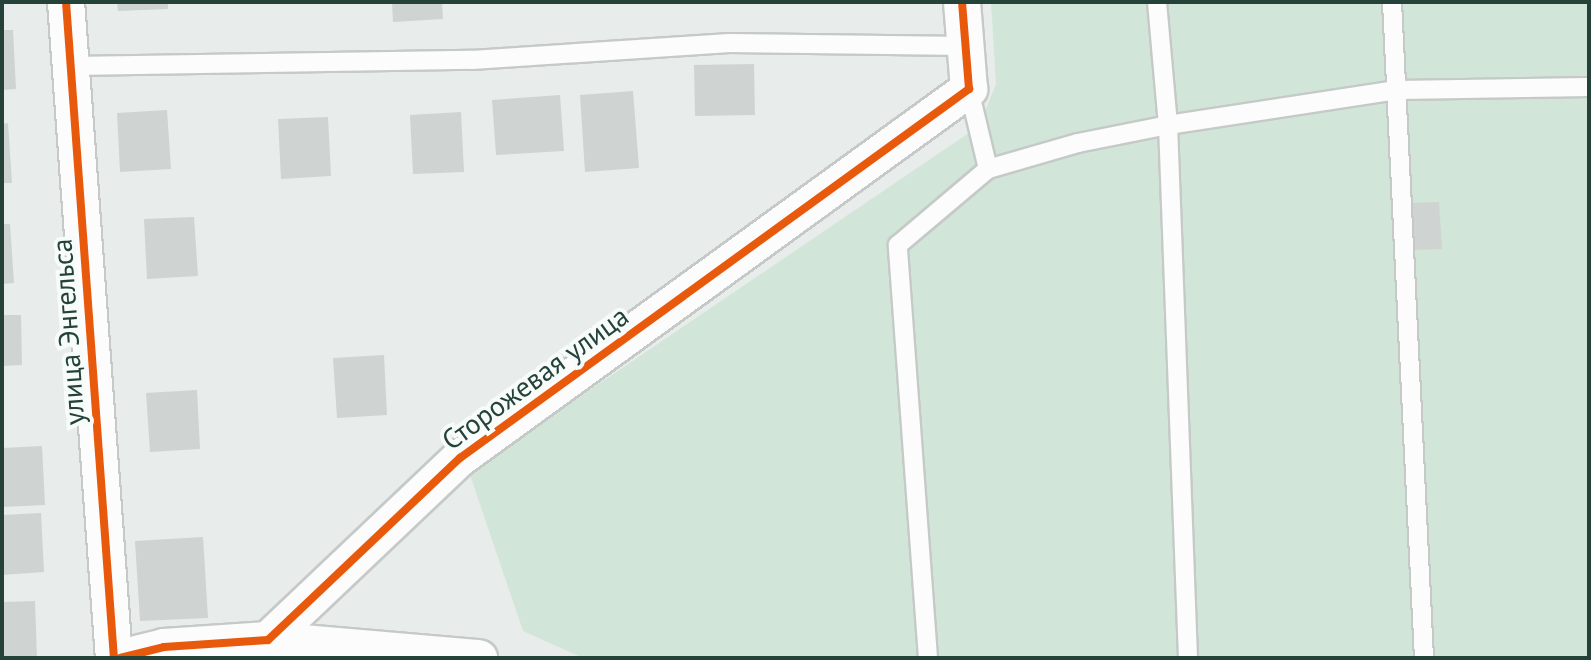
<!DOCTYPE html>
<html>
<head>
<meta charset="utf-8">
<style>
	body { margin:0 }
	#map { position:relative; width:1591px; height:660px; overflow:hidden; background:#e8edeb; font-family:"PT Sans",sans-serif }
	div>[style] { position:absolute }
	.green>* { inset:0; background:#d1e6d8 }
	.building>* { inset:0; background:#cfd4d2 }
	.roads { filter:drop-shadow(2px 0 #c5cac8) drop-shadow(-2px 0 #c5cac8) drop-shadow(0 2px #c5cac8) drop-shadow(0 -2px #c5cac8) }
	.service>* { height:18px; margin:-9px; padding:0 9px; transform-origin:9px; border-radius:9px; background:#fcfcfc }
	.minor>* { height:36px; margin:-18px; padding:0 18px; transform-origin:18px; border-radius:18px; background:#fcfcfc }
	.cycleway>* { height:8px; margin:-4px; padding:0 4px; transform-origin:4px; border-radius:4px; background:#e8590c }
	span { translate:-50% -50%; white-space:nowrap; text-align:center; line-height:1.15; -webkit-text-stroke:8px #f7fbf9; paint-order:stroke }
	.street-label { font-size:28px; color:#24423a }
	.frame { position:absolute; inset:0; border:4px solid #24423a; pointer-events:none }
</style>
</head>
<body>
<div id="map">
	<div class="green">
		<div style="clip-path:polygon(991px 2px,1589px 2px,1589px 658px,583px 658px,523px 631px,469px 472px,979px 126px,996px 84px)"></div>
	</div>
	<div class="building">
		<div style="clip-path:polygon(117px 2px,168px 2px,168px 9px,118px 11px)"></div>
		<div style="clip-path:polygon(392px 2px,442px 2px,443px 19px,393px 22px)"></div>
		<div style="clip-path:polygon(2px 30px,13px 30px,16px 89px,2px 90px)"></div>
		<div style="clip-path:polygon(754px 64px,755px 115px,695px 116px,694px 65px)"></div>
		<div style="clip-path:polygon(633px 91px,639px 168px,585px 172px,580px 95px)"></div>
		<div style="clip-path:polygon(560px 95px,564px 151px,496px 155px,492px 100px)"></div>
		<div style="clip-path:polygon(167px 110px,171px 169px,120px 172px,117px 113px)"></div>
		<div style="clip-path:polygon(461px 112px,464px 172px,413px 174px,410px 115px)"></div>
		<div style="clip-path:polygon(328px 117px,331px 176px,281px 179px,278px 119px)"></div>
		<div style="clip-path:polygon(8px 123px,12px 183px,2px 183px,2px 124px)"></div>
		<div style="clip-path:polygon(1439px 202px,1442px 249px,1413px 250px,1411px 203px)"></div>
		<div style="clip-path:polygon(194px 217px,198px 276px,147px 279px,144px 219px)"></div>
		<div style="clip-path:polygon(2px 224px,10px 224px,14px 283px,2px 284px)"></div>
		<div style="clip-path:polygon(2px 315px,21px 315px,22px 365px,2px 366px)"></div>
		<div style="clip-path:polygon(384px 355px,387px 415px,337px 418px,333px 358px)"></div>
		<div style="clip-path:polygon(197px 390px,200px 449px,150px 452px,146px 393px)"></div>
		<div style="clip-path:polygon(42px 446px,45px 505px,2px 507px,2px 448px)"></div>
		<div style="clip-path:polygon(41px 513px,44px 572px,2px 575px,2px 515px)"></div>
		<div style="clip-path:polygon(203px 537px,208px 618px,140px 621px,135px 541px)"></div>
		<div style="clip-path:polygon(35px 601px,37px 658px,2px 658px,2px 602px)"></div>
	</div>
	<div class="roads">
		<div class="service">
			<div style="left:1157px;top:2px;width:123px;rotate:84.9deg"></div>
			<div style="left:1168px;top:125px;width:533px;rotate:87.85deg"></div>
			<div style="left:1392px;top:2px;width:657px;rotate:87.21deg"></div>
			<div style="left:72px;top:66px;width:400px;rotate:-0.9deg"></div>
			<div style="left:472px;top:60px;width:258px;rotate:-3.8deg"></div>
			<div style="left:729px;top:43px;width:237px;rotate:0.7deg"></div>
			<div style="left:988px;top:169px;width:94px;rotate:-16.1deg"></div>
			<div style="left:1078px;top:143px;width:92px;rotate:-11.3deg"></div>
			<div style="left:1168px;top:125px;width:233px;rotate:-8.7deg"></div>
			<div style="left:1398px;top:90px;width:191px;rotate:-0.9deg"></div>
			<div style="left:928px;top:658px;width:414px;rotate:-94.2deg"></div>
			<div style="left:898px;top:245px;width:118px;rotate:-40.2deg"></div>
			<div style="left:988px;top:169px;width:82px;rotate:-103.4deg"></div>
		</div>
		<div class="minor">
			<div style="left:66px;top:2px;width:658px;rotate:85.82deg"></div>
			<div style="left:268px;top:640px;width:212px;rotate:4.9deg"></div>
			<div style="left:120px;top:658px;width:45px;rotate:-14deg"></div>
			<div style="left:164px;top:647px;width:104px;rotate:-3.9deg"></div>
			<div style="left:268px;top:640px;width:265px;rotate:-43.5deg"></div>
			<div style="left:460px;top:458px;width:629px;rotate:-35.94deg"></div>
			<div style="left:969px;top:89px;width:87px;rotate:-94.6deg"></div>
		</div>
	</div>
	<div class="cycleway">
		<div style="left:66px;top:2px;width:658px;rotate:85.82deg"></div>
		<div style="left:120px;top:658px;width:45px;rotate:-14deg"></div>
		<div style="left:164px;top:647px;width:104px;rotate:-3.9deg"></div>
		<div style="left:268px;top:640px;width:265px;rotate:-43.5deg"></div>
		<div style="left:460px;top:458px;width:629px;rotate:-35.94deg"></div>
		<div style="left:969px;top:89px;width:87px;rotate:-94.6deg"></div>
	</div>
	<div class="street-label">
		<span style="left:68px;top:332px;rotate:-94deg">улица Энгельса</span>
		<span style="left:535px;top:378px;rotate:-36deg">Сторожевая улица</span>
	</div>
	<div class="frame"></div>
</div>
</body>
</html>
